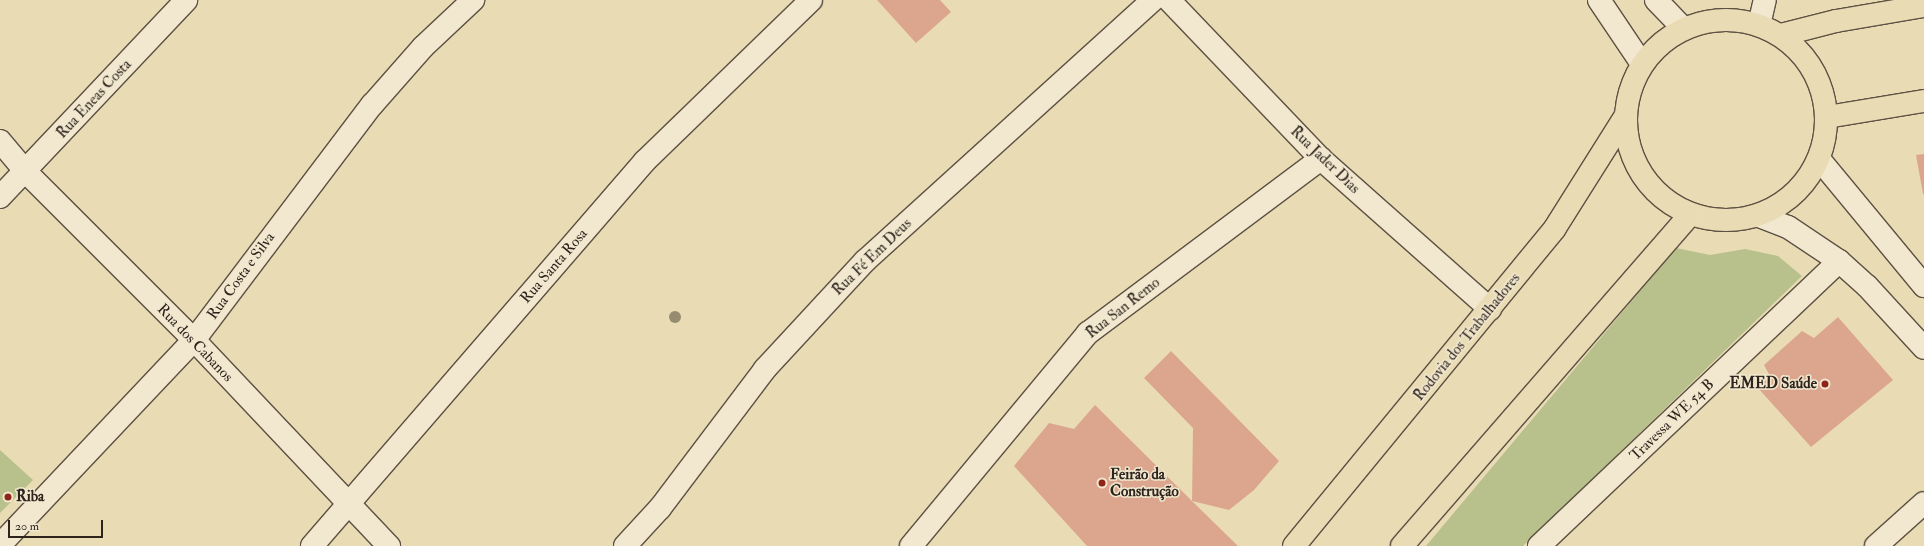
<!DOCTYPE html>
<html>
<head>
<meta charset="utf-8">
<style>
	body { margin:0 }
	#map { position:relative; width:1924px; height:546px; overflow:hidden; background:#e9dcb5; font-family:"IM FELL Double Pica",serif }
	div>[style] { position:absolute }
	.green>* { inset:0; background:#b8c08c }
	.building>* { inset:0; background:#dca68e }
	.roads { filter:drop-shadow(1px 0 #5d5143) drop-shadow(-1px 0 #5d5143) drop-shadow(0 1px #5d5143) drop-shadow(0 -1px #5d5143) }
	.street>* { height:22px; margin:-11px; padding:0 11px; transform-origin:11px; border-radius:11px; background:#f1e8cf }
	.secondary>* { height:22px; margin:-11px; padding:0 11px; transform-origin:11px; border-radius:11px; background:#f1e8cf }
	.primary>* { height:22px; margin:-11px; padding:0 11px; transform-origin:11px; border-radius:11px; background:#e9dcb5 }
	.primary>.ring { margin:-11px; padding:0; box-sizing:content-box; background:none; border:22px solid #e9dcb5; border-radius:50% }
	.trees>* { width:12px; height:12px; margin:-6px; border-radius:50%; background:#958c71 }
	.dots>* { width:11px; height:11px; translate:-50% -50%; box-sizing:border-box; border:2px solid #f1e8cf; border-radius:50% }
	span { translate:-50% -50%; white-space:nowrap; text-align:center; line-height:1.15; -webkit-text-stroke:3px #f1e8cf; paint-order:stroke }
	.street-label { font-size:15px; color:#2e231d }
	.poi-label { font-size:15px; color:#2e231d; font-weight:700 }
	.right { translate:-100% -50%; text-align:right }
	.left { translate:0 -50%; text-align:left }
	.scale { position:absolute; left:8px; top:520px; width:95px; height:18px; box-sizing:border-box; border:2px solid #2e231d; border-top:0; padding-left:5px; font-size:12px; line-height:14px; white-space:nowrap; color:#2e231d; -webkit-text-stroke:3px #f1e8cf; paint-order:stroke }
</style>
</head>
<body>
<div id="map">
	<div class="green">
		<div style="clip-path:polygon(1676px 248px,1710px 255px,1745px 249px,1778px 256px,1802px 276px,1523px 546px,1426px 546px)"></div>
		<div style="clip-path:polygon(0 450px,33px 480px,0 513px)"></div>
	</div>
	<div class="building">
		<div style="clip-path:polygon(877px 0,940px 0,951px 12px,916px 43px)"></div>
		<div style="clip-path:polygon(1924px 154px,1924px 194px,1923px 194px,1916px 155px)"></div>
		<div style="clip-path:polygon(1838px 317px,1893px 380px,1811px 447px,1758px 388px,1770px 376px,1764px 365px,1802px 331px,1814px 338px)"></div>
		<div style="clip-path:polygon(1171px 351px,1279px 461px,1254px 490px,1229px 510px,1192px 501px,1193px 428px,1144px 378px)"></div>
		<div style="clip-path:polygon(1095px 405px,1192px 501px,1238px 546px,1087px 546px,1014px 466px,1049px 423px,1074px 429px)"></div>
	</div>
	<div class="roads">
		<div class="street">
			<div style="left:1169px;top:0;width:220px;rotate:46.3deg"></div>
			<div style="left:1321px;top:159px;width:226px;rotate:41.6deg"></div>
			<div style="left:1599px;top:0;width:77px;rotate:56.1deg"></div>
			<div style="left:1656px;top:0;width:40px;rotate:46deg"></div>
			<div style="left:0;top:141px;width:40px;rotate:50deg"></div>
			<div style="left:26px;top:172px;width:238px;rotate:45deg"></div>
			<div style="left:194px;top:340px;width:284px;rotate:46.6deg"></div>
			<div style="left:0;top:197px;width:271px;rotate:-46.6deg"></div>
			<div style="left:0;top:545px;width:282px;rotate:-46.6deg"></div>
			<div style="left:194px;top:340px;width:295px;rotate:-52.9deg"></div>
			<div style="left:372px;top:105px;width:77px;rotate:-48.7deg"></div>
			<div style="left:423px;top:47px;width:69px;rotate:-43.2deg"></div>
			<div style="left:312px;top:546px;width:509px;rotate:-49.14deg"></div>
			<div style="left:645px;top:161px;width:231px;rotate:-44.1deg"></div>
			<div style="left:625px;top:546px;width:52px;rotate:-47.4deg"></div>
			<div style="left:660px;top:508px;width:174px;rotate:-52.9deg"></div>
			<div style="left:765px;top:369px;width:147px;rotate:-47.2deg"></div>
			<div style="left:865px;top:261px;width:389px;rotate:-42.2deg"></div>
			<div style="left:911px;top:546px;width:277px;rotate:-50.3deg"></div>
			<div style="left:1088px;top:333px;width:291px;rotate:-36.8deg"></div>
			<div style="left:1539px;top:546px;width:414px;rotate:-43.5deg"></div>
			<div style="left:1876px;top:546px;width:64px;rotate:-41.9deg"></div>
		</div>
		<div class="secondary">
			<div style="left:1759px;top:25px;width:26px;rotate:-77deg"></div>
			<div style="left:1819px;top:159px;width:165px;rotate:50.4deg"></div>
			<div style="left:1759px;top:216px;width:31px;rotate:21deg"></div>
			<div style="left:1788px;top:227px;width:61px;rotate:33.7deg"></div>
			<div style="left:1839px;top:261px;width:38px;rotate:42deg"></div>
			<div style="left:1867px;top:286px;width:84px;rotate:47.4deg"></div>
		</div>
		<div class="primary">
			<div class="ring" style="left:1626px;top:20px;width:178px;height:178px"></div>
			<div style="left:1781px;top:35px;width:57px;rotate:-14.3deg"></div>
			<div style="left:1836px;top:21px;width:89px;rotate:-9.7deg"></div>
			<div style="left:1827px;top:117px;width:98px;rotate:-9.4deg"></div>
			<div style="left:1294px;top:546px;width:411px;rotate:-50.6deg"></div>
			<div style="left:1555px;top:228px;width:131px;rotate:-57.8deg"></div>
			<div style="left:1402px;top:546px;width:439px;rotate:-49deg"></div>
		</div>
	</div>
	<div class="trees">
		<div style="left:675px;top:317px"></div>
	</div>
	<div class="dots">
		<div style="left:1825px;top:384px;background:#8f2418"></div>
		<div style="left:1102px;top:483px;background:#8f2418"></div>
		<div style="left:8px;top:497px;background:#8f2418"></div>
	</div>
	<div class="street-label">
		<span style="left:94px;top:99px;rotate:-47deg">Rua Eneas Costa</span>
		<span style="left:1325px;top:160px;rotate:44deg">Rua Jader Dias</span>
		<span style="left:872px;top:257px;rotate:-44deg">Rua Fé Em Deus</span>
		<span style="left:554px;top:266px;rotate:-49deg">Rua Santa Rosa</span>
		<span style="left:241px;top:276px;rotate:-54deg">Rua Costa e Silva</span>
		<span style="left:1123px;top:308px;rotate:-38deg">Rua San Remo</span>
		<span style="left:1467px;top:337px;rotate:-51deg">Rodovia dos Trabalhadores</span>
		<span style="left:195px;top:343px;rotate:46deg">Rua dos Cabanos</span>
		<span style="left:1672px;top:420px;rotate:-44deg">Travessa WE 54 B</span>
	</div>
	<div class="poi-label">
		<span class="right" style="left:1817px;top:384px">EMED Saúde</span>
		<span class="left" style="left:1110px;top:483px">Feirão da<br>Construção</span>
		<span class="left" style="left:16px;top:497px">Riba</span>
	</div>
	<div class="scale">20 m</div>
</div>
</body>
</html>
